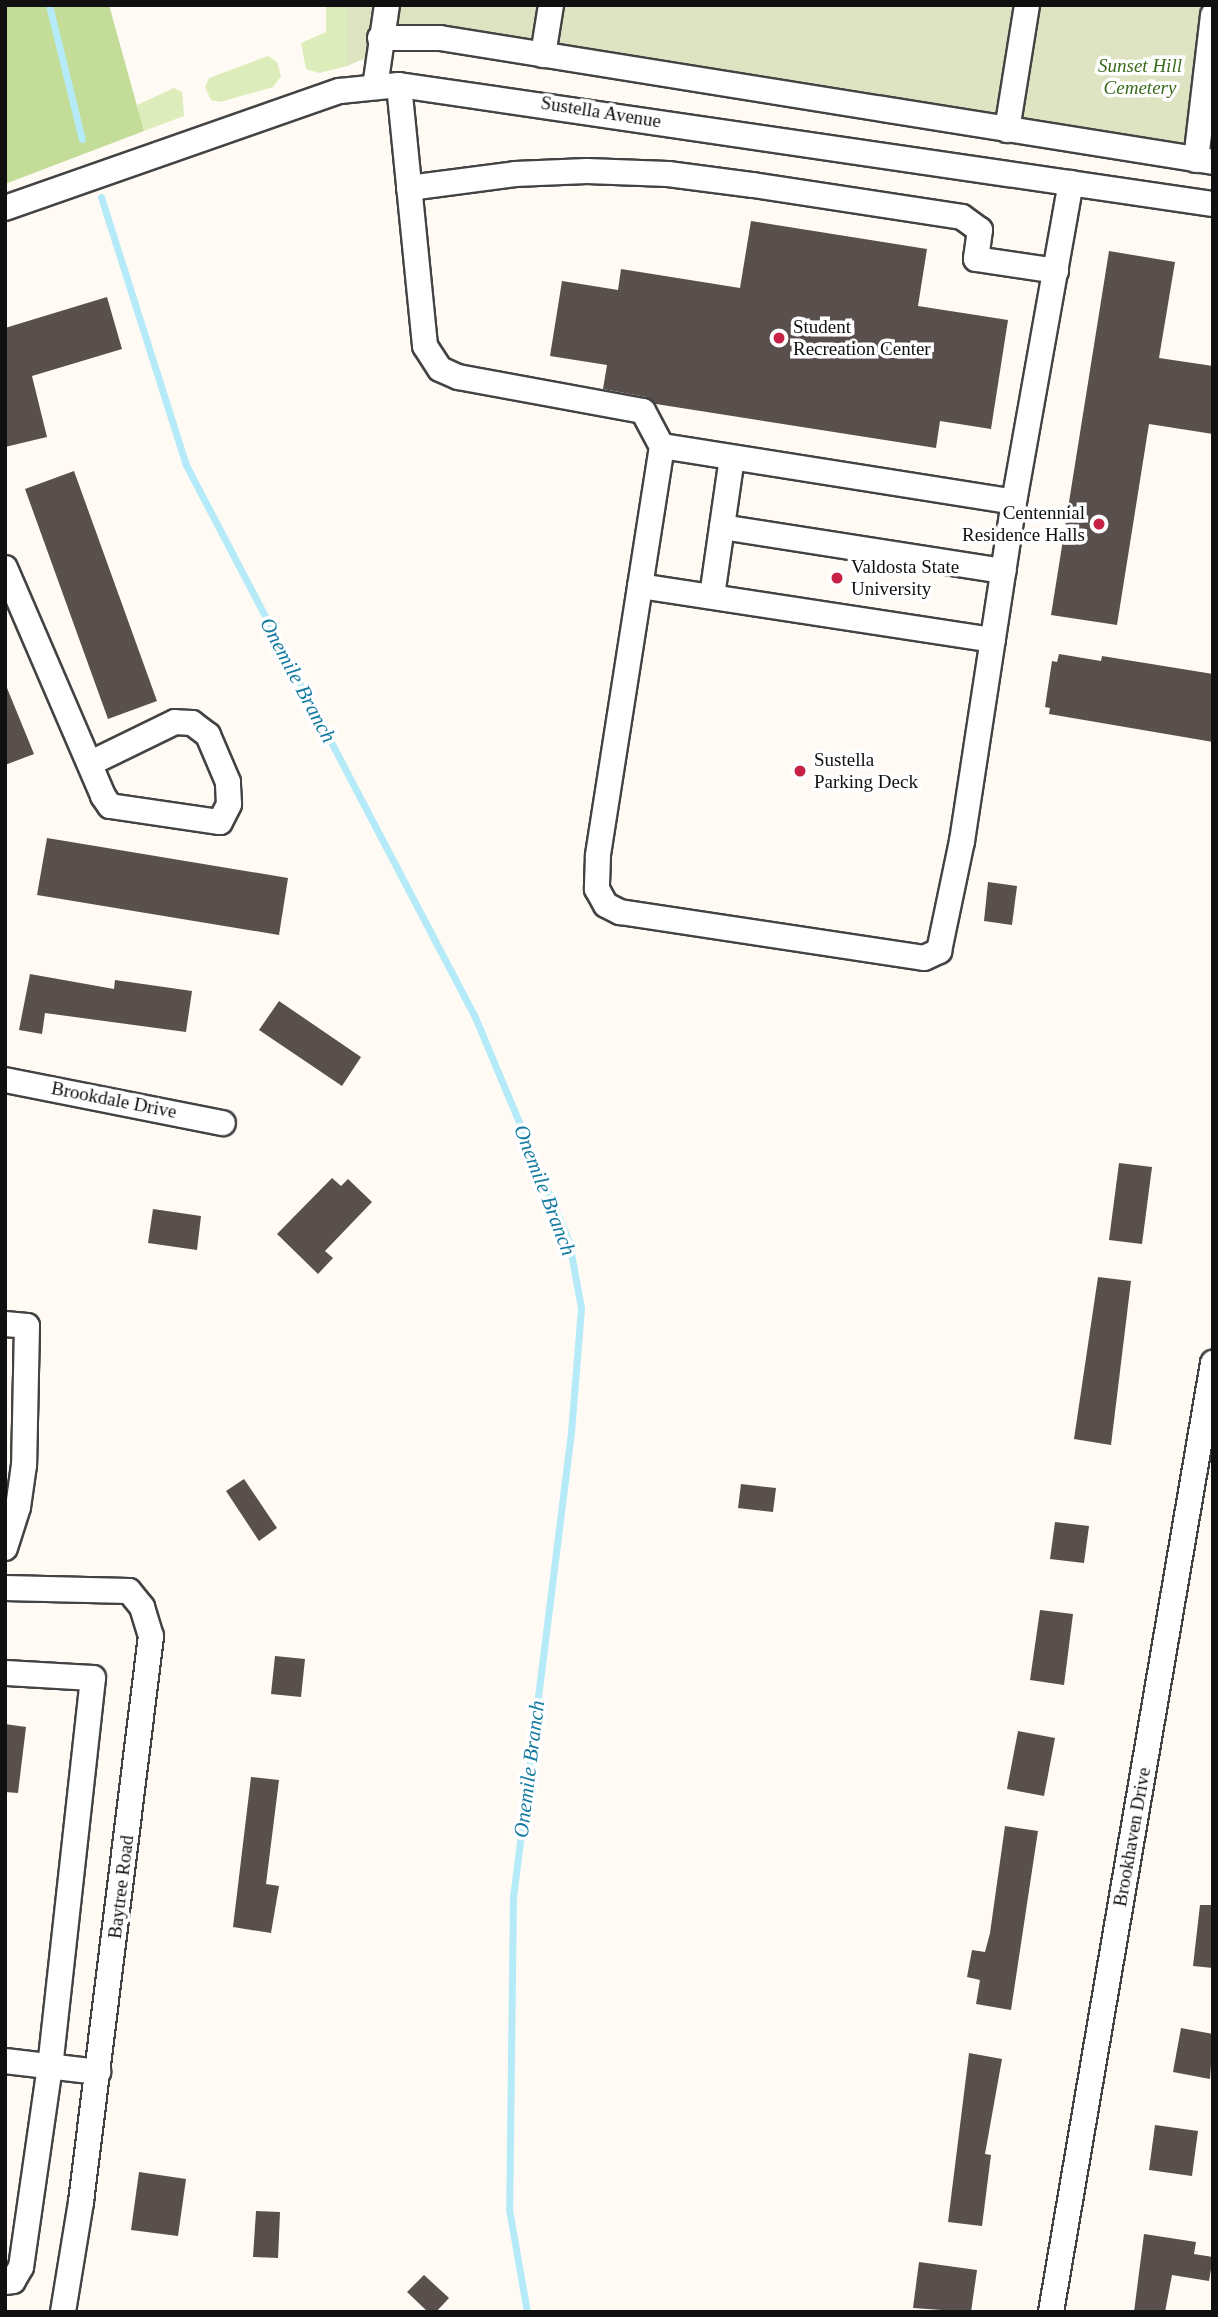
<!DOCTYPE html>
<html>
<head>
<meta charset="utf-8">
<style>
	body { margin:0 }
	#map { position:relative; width:1218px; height:2317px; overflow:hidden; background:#fffaf3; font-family:Georgia,serif }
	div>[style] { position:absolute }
	.green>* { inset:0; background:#dcecba }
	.forest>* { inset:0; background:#c3dd99 }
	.cemetery>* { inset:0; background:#dee3c2 }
	.stream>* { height:7px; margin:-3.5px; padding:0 3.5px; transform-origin:3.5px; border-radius:3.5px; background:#b5ebf8 }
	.building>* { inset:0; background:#594f4c }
	.roads { filter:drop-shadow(2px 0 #434343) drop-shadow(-2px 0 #434343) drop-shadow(0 2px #434343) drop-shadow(0 -2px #434343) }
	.minor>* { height:24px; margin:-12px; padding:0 12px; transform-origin:12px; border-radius:12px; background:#fff }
	.dots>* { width:19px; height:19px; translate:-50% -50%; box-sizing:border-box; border:4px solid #fff; border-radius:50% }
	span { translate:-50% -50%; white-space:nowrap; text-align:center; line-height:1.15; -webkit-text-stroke:7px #fff; paint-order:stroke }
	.park-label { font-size:19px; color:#3a6b1d; font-style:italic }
	.street-label { font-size:19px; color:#101010 }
	.poi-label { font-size:19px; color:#101010 }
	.left { translate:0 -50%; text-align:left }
	.right { translate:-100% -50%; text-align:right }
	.water-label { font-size:21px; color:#147aa0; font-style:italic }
	.frame { position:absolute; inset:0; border:7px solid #101010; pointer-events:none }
</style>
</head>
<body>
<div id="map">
	<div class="green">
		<div style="clip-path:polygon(326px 5px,347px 5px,347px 66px,319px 73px,306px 69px,301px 43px,326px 32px)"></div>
		<div style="clip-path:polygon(268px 56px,277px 62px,281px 76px,273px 87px,220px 102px,211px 100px,205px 87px,209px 78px)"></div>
		<div style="clip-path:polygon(174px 88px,182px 92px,184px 116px,144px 131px,137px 105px)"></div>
	</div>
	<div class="forest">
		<div style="clip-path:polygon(5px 5px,109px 5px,144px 131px,5px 184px)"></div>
	</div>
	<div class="cemetery">
		<div style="clip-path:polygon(347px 5px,1213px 5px,1213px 160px,397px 45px,347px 66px)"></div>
	</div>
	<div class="stream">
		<div style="left:49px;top:5px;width:138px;rotate:76.2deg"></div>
		<div style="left:101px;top:197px;width:281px;rotate:72.4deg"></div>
		<div style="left:186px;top:465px;width:623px;rotate:62.37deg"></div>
		<div style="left:475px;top:1017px;width:244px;rotate:67.3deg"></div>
		<div style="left:569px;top:1242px;width:67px;rotate:79.7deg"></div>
		<div style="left:581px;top:1308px;width:124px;rotate:94.6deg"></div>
		<div style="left:571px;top:1432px;width:468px;rotate:97.1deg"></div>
		<div style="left:513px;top:1896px;width:313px;rotate:90.7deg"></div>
		<div style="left:509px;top:2209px;width:105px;rotate:80.1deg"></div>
	</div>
	<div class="building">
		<div style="clip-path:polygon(751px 221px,927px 249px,918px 306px,1008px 320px,991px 429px,940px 421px,936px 448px,656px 404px,646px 397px,603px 389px,607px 365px,550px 356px,562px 281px,618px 290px,621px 269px,740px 288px)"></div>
		<div style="clip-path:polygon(1109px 251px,1175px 262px,1159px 358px,1213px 366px,1213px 434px,1149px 424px,1117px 625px,1051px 615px)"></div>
		<div style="clip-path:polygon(107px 297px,122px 349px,32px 376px,47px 437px,5px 447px,5px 328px)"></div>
		<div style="clip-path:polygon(74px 471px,157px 701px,108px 719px,25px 489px)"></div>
		<div style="clip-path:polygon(1059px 654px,1101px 661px,1102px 656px,1213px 674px,1213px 742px,1049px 714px,1050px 708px,1045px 707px,1052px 661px,1057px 662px)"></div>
		<div style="clip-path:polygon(5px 683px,34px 754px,5px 765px)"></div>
		<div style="clip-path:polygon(47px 838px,288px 878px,279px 935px,37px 895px)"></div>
		<div style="clip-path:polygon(988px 882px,1017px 886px,1012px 925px,984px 921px)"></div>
		<div style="clip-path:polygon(30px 974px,114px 989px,115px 980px,192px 991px,186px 1032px,45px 1013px,42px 1034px,19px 1030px)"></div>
		<div style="clip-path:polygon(279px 1001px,361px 1057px,342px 1086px,259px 1030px)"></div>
		<div style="clip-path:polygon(1119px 1163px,1152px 1167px,1142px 1244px,1109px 1240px)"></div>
		<div style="clip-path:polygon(332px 1178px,341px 1186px,348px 1179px,372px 1202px,325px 1251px,333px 1258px,318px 1274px,277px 1234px)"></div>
		<div style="clip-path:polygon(153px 1209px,201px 1216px,197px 1250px,148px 1243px)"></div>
		<div style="clip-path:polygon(1098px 1277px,1131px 1281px,1111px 1445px,1074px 1439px)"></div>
		<div style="clip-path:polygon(244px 1479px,277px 1528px,259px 1541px,226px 1491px)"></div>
		<div style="clip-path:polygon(741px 1484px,776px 1488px,773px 1512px,738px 1508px)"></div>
		<div style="clip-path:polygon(1055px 1522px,1089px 1526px,1084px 1563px,1050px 1559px)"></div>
		<div style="clip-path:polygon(1040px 1610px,1073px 1614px,1064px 1685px,1030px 1680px)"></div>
		<div style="clip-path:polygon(275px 1656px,305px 1659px,301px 1697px,271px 1694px)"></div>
		<div style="clip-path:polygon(5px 1724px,26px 1727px,18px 1793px,5px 1792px)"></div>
		<div style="clip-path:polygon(1018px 1731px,1055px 1738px,1044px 1796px,1007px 1789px)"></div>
		<div style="clip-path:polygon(251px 1777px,279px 1780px,266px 1884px,279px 1886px,271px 1933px,233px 1927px)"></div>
		<div style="clip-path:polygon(1005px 1826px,1038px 1831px,1011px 2010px,976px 2004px,980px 1980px,967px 1977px,972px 1950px,985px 1952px,990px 1933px)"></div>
		<div style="clip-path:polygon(1200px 1905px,1213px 1905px,1213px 1968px,1193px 1966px)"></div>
		<div style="clip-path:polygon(1181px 2028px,1213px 2034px,1210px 2079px,1173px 2072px)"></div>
		<div style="clip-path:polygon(969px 2053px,1002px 2059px,985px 2154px,991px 2155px,982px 2226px,948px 2222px)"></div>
		<div style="clip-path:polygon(1155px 2125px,1198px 2131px,1192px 2176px,1149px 2170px)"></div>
		<div style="clip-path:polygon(139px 2172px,186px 2179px,178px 2236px,131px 2230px)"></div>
		<div style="clip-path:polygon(256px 2211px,280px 2212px,278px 2258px,253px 2257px)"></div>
		<div style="clip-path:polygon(1144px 2234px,1196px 2242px,1194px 2254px,1213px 2257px,1209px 2281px,1172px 2275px,1165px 2312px,1134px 2312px)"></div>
		<div style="clip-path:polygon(919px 2262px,977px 2270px,971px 2312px,913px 2308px)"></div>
		<div style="clip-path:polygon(424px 2275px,449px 2298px,436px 2312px,428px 2312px,407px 2292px)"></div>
	</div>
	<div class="roads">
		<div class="minor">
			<div style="left:380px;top:38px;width:60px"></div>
			<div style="left:440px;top:38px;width:783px;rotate:9.11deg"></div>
			<div style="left:543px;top:55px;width:51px;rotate:-80.9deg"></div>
			<div style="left:399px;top:85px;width:262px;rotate:84.3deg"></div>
			<div style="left:425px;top:346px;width:27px;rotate:57deg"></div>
			<div style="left:440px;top:369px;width:20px;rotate:24deg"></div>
			<div style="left:458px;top:377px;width:188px;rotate:10.4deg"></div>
			<div style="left:643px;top:411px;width:40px;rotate:62deg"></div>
			<div style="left:662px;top:446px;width:356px;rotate:9deg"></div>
			<div style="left:1014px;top:502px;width:324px;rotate:-79.9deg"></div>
			<div style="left:375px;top:87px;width:83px;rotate:-81.7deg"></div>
			<div style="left:1007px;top:130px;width:127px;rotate:-80.9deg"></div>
			<div style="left:1196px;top:160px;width:146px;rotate:-83.3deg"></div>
			<div style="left:409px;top:188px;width:107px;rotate:-7.5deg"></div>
			<div style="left:515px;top:174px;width:72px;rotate:-2.4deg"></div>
			<div style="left:587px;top:171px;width:81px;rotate:2.1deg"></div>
			<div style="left:668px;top:174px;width:86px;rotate:7.4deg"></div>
			<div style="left:753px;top:185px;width:211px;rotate:8.7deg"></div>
			<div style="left:962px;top:217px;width:22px;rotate:36deg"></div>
			<div style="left:980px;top:230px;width:29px;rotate:98deg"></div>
			<div style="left:976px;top:259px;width:81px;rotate:8.5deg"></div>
			<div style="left:5px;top:208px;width:355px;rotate:-19.3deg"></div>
			<div style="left:340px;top:91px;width:59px;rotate:-5.8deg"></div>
			<div style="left:399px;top:85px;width:823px;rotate:8.32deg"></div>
			<div style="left:662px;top:446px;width:415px;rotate:98.9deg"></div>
			<div style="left:598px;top:856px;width:33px;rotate:92deg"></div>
			<div style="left:597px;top:889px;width:18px;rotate:61deg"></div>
			<div style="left:606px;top:905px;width:16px;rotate:27deg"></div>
			<div style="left:620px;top:912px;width:307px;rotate:8.6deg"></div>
			<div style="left:924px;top:958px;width:17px;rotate:-25deg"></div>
			<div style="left:939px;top:951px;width:112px;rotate:-78.2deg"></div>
			<div style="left:962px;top:841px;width:343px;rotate:-81.3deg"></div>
			<div style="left:722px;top:527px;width:285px;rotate:8.9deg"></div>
			<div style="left:5px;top:568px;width:248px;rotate:66.7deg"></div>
			<div style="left:103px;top:796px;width:12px;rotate:55deg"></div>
			<div style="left:110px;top:806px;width:111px;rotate:8.3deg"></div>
			<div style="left:220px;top:822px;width:20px;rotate:-63deg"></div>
			<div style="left:229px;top:804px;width:22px;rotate:-93deg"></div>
			<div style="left:228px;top:782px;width:51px;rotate:-113.1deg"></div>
			<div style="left:208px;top:735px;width:20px;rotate:-143deg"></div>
			<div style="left:192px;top:723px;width:17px;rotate:-177deg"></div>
			<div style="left:175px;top:722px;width:93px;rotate:154deg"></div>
			<div style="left:640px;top:586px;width:357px;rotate:8.7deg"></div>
			<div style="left:712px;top:596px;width:139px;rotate:-81.8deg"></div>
			<div style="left:5px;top:1080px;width:222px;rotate:11.2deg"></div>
			<div style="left:5px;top:1324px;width:22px;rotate:5deg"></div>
			<div style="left:27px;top:1326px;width:139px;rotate:91.2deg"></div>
			<div style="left:24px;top:1465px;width:42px;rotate:98.1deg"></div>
			<div style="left:18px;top:1507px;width:43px;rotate:107.6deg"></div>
			<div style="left:5px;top:1588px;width:124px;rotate:1.4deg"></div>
			<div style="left:129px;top:1591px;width:21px;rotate:51deg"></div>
			<div style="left:142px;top:1607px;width:30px;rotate:73deg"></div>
			<div style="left:151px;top:1636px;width:570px;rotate:97.05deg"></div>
			<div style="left:81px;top:2202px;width:111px;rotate:99.3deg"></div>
			<div style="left:5px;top:1673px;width:88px;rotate:3.3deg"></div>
			<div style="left:93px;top:1678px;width:390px;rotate:96.3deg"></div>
			<div style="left:50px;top:2066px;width:203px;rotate:98.2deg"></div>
			<div style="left:21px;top:2267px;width:16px;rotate:120deg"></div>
			<div style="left:13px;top:2281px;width:8px;rotate:173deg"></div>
			<div style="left:5px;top:2061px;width:94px;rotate:6.7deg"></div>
			<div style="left:1051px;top:2312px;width:963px;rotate:-80.31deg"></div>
		</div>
	</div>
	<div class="dots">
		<div style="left:779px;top:338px;background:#c62246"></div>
		<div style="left:1099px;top:524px;background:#c62246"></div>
		<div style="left:837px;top:578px;background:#c62246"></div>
		<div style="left:800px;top:771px;background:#c62246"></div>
	</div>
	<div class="park-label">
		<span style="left:1140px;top:77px">Sunset Hill<br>Cemetery</span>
	</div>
	<div class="street-label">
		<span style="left:601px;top:112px;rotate:9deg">Sustella Avenue</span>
		<span style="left:114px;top:1100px;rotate:11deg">Brookdale Drive</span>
		<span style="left:1132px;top:1837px;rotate:-80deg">Brookhaven Drive</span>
		<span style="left:121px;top:1887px;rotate:-83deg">Baytree Road</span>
	</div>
	<div class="poi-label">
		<span class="left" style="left:793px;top:338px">Student<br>Recreation Center</span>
		<span class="right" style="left:1085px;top:524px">Centennial<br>Residence Halls</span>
		<span class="left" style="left:851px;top:578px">Valdosta State<br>University</span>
		<span class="left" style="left:814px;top:771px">Sustella<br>Parking Deck</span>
	</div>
	<div class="water-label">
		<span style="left:298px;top:680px;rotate:62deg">Onemile Branch</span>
		<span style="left:545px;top:1190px;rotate:69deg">Onemile Branch</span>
		<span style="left:529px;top:1769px;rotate:-83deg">Onemile Branch</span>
	</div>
	<div class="frame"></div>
</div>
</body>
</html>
